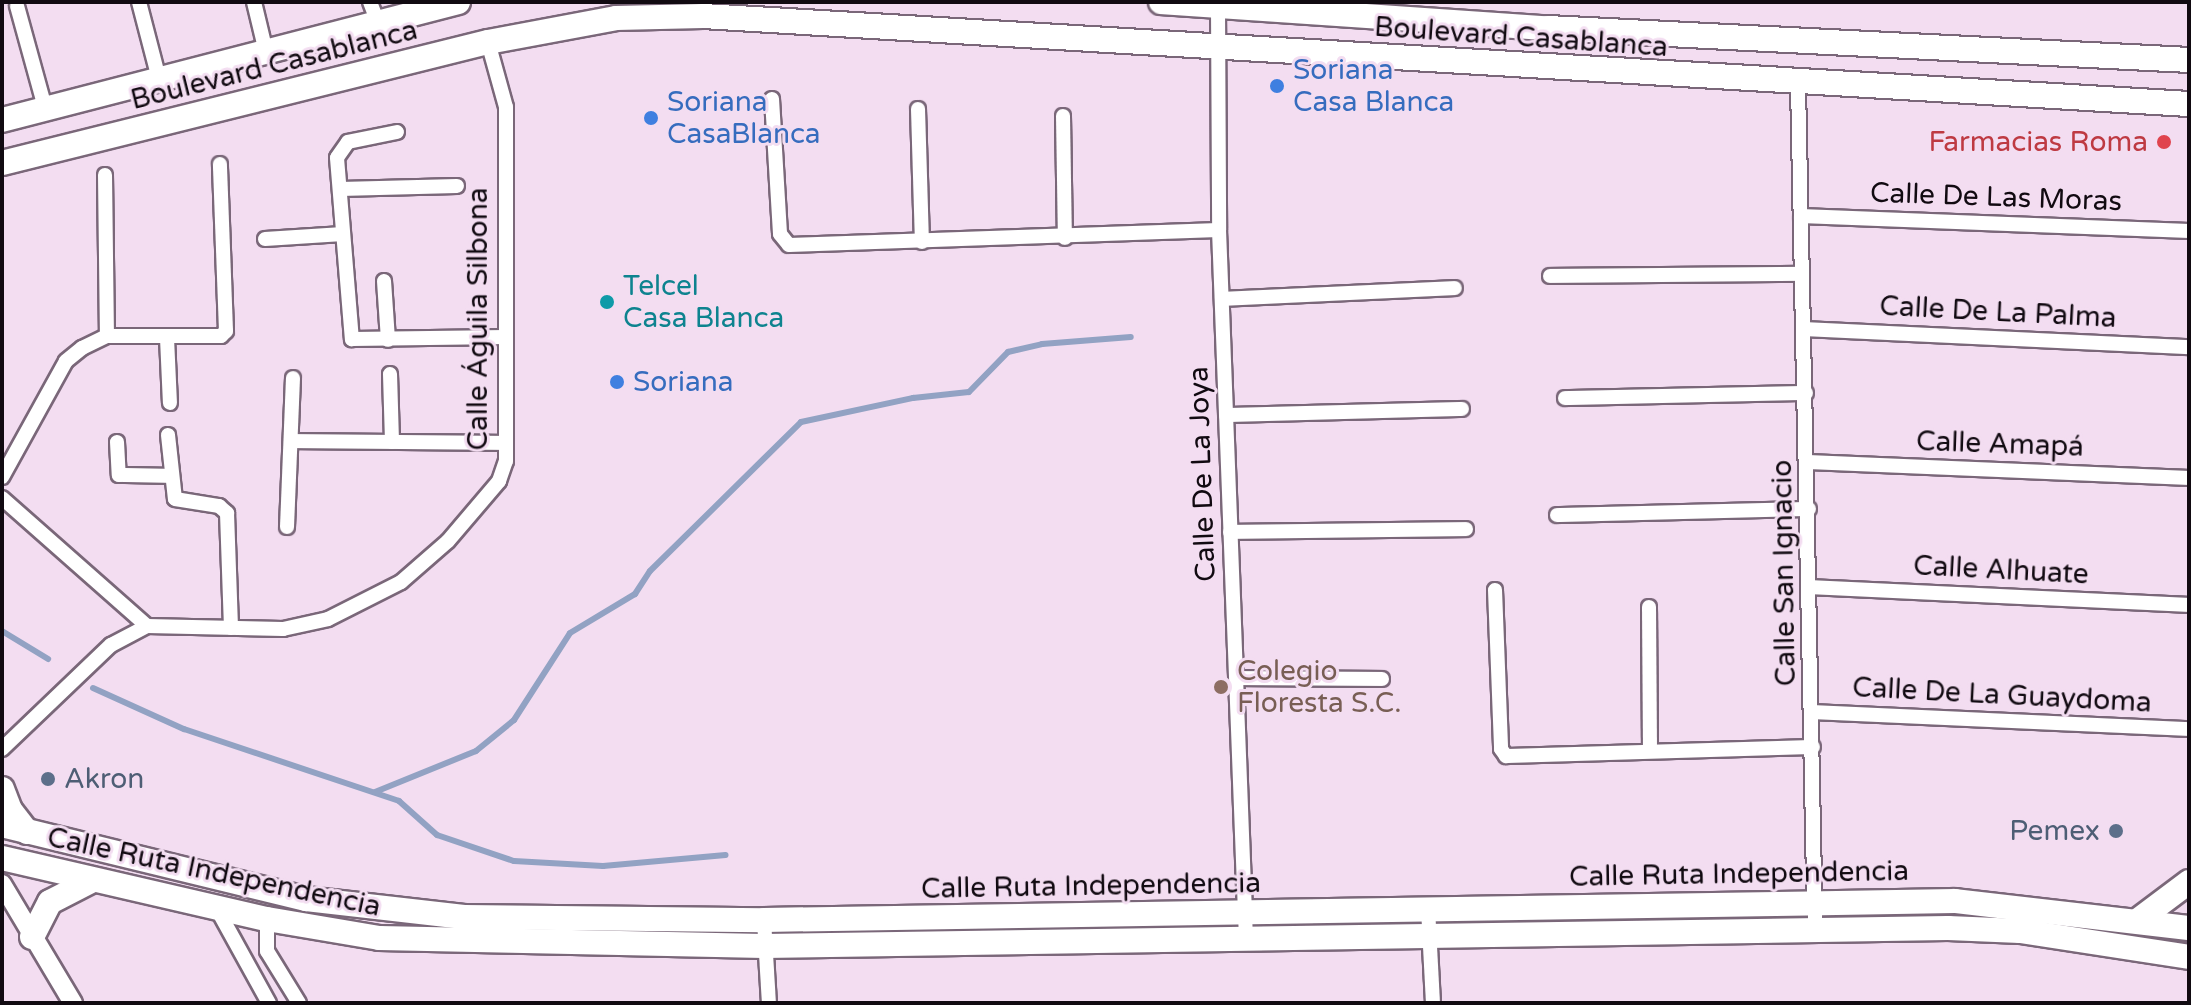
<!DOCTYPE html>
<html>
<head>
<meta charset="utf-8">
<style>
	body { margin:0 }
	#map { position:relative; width:2191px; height:1005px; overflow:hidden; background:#f3ddf1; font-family:"Varela Round",sans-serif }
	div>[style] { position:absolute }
	.stream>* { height:6px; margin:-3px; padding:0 3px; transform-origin:3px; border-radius:3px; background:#92a2c3 }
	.roads { filter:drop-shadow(2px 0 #7a6779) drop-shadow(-2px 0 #7a6779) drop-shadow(0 2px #7a6779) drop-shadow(0 -2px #7a6779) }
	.minor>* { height:14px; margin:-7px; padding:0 7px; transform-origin:7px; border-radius:7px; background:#fff }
	.tertiary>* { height:18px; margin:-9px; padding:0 9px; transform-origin:9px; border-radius:9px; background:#fff }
	.primary>* { height:24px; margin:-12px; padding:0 12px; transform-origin:12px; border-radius:12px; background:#fff }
	.dots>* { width:22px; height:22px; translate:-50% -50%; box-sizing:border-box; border:4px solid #f3ddf1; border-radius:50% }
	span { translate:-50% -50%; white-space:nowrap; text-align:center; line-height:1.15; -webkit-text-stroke:6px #f3ddf1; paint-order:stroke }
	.street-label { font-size:28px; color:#110a11 }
	.shop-label { font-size:28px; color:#366cbe }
	.left { translate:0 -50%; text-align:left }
	.health-label { font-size:28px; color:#be3a42 }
	.right { translate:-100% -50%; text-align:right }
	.culture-label { font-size:28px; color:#0d838f }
	.education-label { font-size:28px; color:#785e54 }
	.service-label { font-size:28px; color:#4e5e75 }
	.frame { position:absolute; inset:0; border:4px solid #110a11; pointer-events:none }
</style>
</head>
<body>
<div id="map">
	<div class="stream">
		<div style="left:2px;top:631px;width:54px;rotate:31.3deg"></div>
		<div style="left:93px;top:688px;width:100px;rotate:24.3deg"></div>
		<div style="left:184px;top:729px;width:227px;rotate:18.5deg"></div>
		<div style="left:399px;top:801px;width:51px;rotate:41.8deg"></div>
		<div style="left:437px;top:835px;width:81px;rotate:18.7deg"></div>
		<div style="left:514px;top:861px;width:89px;rotate:3.2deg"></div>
		<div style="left:603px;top:866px;width:123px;rotate:-5.1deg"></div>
		<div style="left:375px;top:792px;width:109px;rotate:-22.1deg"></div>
		<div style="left:476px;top:751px;width:49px;rotate:-39.2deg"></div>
		<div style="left:514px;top:720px;width:103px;rotate:-57.2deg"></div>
		<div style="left:570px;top:633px;width:76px;rotate:-31deg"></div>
		<div style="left:635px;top:594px;width:27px;rotate:-57deg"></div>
		<div style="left:650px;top:571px;width:212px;rotate:-44.6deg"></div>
		<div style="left:801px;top:422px;width:115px;rotate:-12.1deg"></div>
		<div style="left:913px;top:398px;width:56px;rotate:-6.1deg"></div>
		<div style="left:969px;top:392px;width:56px;rotate:-45.7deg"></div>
		<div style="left:1008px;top:352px;width:35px;rotate:-13deg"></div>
		<div style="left:1042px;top:344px;width:89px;rotate:-4.5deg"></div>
	</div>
	<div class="roads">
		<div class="minor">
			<div style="left:139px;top:2px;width:80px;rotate:75.4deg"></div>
			<div style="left:254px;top:2px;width:51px;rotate:76.5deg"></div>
			<div style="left:370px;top:2px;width:22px;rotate:69deg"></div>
			<div style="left:17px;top:6px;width:106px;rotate:74.6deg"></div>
			<div style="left:1218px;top:7px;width:223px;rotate:89.7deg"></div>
			<div style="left:1219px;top:230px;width:709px;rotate:87.82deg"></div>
			<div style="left:1798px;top:84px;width:845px;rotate:88.85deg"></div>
			<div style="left:772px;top:99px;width:135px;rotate:86.6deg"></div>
			<div style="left:780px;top:234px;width:14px;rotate:51deg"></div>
			<div style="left:789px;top:245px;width:430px;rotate:-2deg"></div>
			<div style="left:918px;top:109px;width:133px;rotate:88.3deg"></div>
			<div style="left:1063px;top:116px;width:122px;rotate:89.1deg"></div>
			<div style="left:397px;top:132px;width:50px;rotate:168.5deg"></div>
			<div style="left:348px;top:142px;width:19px;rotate:125deg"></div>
			<div style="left:337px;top:158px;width:182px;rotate:85.3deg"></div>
			<div style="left:352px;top:339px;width:154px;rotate:-0.7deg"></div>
			<div style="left:105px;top:175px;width:161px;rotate:89.3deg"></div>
			<div style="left:340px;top:189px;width:117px;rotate:-1.5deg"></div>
			<div style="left:1801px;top:216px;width:388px;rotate:2.2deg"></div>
			<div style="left:265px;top:239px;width:78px;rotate:-3.7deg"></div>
			<div style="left:1550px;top:276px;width:252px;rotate:-0.5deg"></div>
			<div style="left:384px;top:281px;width:59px;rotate:86.1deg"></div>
			<div style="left:1222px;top:299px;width:233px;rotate:-2.7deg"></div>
			<div style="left:1805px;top:329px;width:384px;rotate:2.7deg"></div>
			<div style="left:167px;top:338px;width:65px;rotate:87.4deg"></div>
			<div style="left:390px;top:374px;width:68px;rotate:88.3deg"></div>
			<div style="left:1565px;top:398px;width:241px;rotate:-1.2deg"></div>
			<div style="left:1226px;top:415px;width:236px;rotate:-1.5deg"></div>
			<div style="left:168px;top:435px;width:64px;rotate:83.8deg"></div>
			<div style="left:175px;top:499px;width:45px;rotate:9deg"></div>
			<div style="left:219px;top:506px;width:11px;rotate:41deg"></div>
			<div style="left:227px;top:513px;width:115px;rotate:88deg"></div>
			<div style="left:292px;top:441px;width:214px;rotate:0.5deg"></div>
			<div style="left:117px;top:442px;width:33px;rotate:87deg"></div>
			<div style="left:119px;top:475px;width:51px;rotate:1.1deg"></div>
			<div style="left:1809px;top:462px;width:380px;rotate:2.4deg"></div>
			<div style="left:2px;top:477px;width:132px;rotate:-61.1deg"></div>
			<div style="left:66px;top:361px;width:21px;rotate:-39deg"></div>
			<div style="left:82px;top:348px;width:28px;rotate:-26deg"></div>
			<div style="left:107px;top:336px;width:114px"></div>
			<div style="left:221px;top:336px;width:7px;rotate:-45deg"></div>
			<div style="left:226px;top:331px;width:167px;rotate:-92.1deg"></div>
			<div style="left:2px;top:498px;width:193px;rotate:41.4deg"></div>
			<div style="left:147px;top:626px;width:136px;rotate:1.3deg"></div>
			<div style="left:283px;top:629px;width:46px;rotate:-12.5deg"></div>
			<div style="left:328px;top:619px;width:82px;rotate:-26.9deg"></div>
			<div style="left:401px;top:582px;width:62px;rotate:-41.1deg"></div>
			<div style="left:448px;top:541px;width:79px;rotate:-49.6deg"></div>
			<div style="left:499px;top:481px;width:21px;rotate:-71deg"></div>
			<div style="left:506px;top:461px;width:354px;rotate:-90deg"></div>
			<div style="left:506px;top:107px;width:67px;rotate:-105.5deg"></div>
			<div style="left:1557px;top:515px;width:252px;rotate:-1.4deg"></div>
			<div style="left:287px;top:527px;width:149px;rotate:-87.7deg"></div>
			<div style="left:1230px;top:532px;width:236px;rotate:-0.7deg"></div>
			<div style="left:1810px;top:587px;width:379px;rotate:2.7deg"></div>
			<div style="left:1495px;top:590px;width:159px;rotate:87.8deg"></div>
			<div style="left:1501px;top:749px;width:9px;rotate:54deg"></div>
			<div style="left:1506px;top:756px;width:307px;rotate:-1.7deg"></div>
			<div style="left:1649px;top:607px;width:143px;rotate:89.6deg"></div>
			<div style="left:1237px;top:678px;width:145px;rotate:0.4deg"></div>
			<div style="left:1813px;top:712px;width:376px;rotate:2.6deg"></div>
			<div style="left:2px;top:749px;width:151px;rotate:-43.7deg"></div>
			<div style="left:111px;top:645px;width:41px;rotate:-27.8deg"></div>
			<div style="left:216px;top:907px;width:110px;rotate:61.1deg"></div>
			<div style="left:1428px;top:908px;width:95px;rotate:87deg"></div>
			<div style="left:267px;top:919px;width:32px;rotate:90deg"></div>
			<div style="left:267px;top:951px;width:61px;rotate:58.4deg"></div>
			<div style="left:764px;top:920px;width:83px;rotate:86.6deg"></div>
		</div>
		<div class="tertiary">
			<div style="left:2px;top:884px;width:139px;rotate:59.2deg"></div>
		</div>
		<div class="primary">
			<div style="left:1161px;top:2px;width:387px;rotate:3.9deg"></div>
			<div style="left:1547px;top:28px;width:643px;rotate:2.85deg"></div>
			<div style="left:2px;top:120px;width:471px;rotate:-14.5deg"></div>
			<div style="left:2px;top:163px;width:501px;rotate:-13.98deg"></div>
			<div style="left:488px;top:42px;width:130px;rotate:-10.6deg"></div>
			<div style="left:616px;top:18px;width:87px;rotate:-1.3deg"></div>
			<div style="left:703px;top:16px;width:1489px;rotate:3.39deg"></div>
			<div style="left:2px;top:789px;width:22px;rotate:69deg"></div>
			<div style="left:10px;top:810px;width:28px;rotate:52deg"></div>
			<div style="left:2px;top:825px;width:313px;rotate:13.7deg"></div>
			<div style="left:306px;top:899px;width:159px;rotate:6.5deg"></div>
			<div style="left:464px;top:917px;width:300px;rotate:0.6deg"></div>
			<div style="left:764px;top:920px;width:1191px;rotate:-0.91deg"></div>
			<div style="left:1955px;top:901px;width:236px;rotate:6.6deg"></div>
			<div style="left:2px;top:858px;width:272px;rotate:13deg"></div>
			<div style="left:267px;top:919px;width:114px;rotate:9.6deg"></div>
			<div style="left:379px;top:938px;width:385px;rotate:1.2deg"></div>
			<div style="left:764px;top:946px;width:1184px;rotate:-0.87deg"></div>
			<div style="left:1948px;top:928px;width:72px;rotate:2.4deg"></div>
			<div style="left:2020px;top:931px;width:171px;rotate:8.7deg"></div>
			<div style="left:2137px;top:921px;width:65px;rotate:-36.9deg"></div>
			<div style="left:32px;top:937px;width:39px;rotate:-63deg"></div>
			<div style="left:50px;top:902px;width:48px;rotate:-27.1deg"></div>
		</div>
	</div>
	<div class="dots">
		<div style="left:1277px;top:86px;background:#3f7fe0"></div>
		<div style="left:651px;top:118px;background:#3f7fe0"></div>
		<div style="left:2164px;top:142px;background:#e0444e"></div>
		<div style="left:607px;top:302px;background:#0f9aa8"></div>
		<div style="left:617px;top:382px;background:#3f7fe0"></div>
		<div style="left:1221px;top:687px;background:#8d6e63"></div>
		<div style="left:48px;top:779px;background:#5c6f8a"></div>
		<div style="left:2116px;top:831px;background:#5c6f8a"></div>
	</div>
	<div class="street-label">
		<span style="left:1521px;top:37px;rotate:4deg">Boulevard Casablanca</span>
		<span style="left:274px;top:65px;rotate:-14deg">Boulevard Casablanca</span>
		<span style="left:1996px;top:197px;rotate:2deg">Calle De Las Moras</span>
		<span style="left:1998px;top:312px;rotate:3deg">Calle De La Palma</span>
		<span style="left:478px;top:319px;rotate:-90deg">Calle Águila Silbona</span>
		<span style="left:2000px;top:444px;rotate:2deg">Calle Amapá</span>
		<span style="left:1202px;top:474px;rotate:-92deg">Calle De La Joya</span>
		<span style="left:2001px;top:570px;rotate:3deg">Calle Alhuate</span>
		<span style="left:1784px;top:573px;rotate:-91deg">Calle San Ignacio</span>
		<span style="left:2002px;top:695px;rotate:3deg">Calle De La Guaydoma</span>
		<span style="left:214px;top:872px;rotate:12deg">Calle Ruta Independencia</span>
		<span style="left:1739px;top:874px;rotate:-1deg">Calle Ruta Independencia</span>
		<span style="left:1091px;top:886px;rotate:-1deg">Calle Ruta Independencia</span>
	</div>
	<div class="shop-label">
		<span class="left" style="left:1293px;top:86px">Soriana<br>Casa Blanca</span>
		<span class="left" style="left:667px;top:118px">Soriana<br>CasaBlanca</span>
		<span class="left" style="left:633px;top:382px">Soriana</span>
	</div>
	<div class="health-label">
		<span class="right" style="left:2148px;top:142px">Farmacias Roma</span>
	</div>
	<div class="culture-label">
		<span class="left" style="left:623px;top:302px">Telcel<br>Casa Blanca</span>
	</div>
	<div class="education-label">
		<span class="left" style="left:1237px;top:687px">Colegio<br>Floresta S.C.</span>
	</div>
	<div class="service-label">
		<span class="left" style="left:64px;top:779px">Akron</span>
		<span class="right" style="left:2100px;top:831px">Pemex</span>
	</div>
	<div class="frame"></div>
</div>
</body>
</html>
